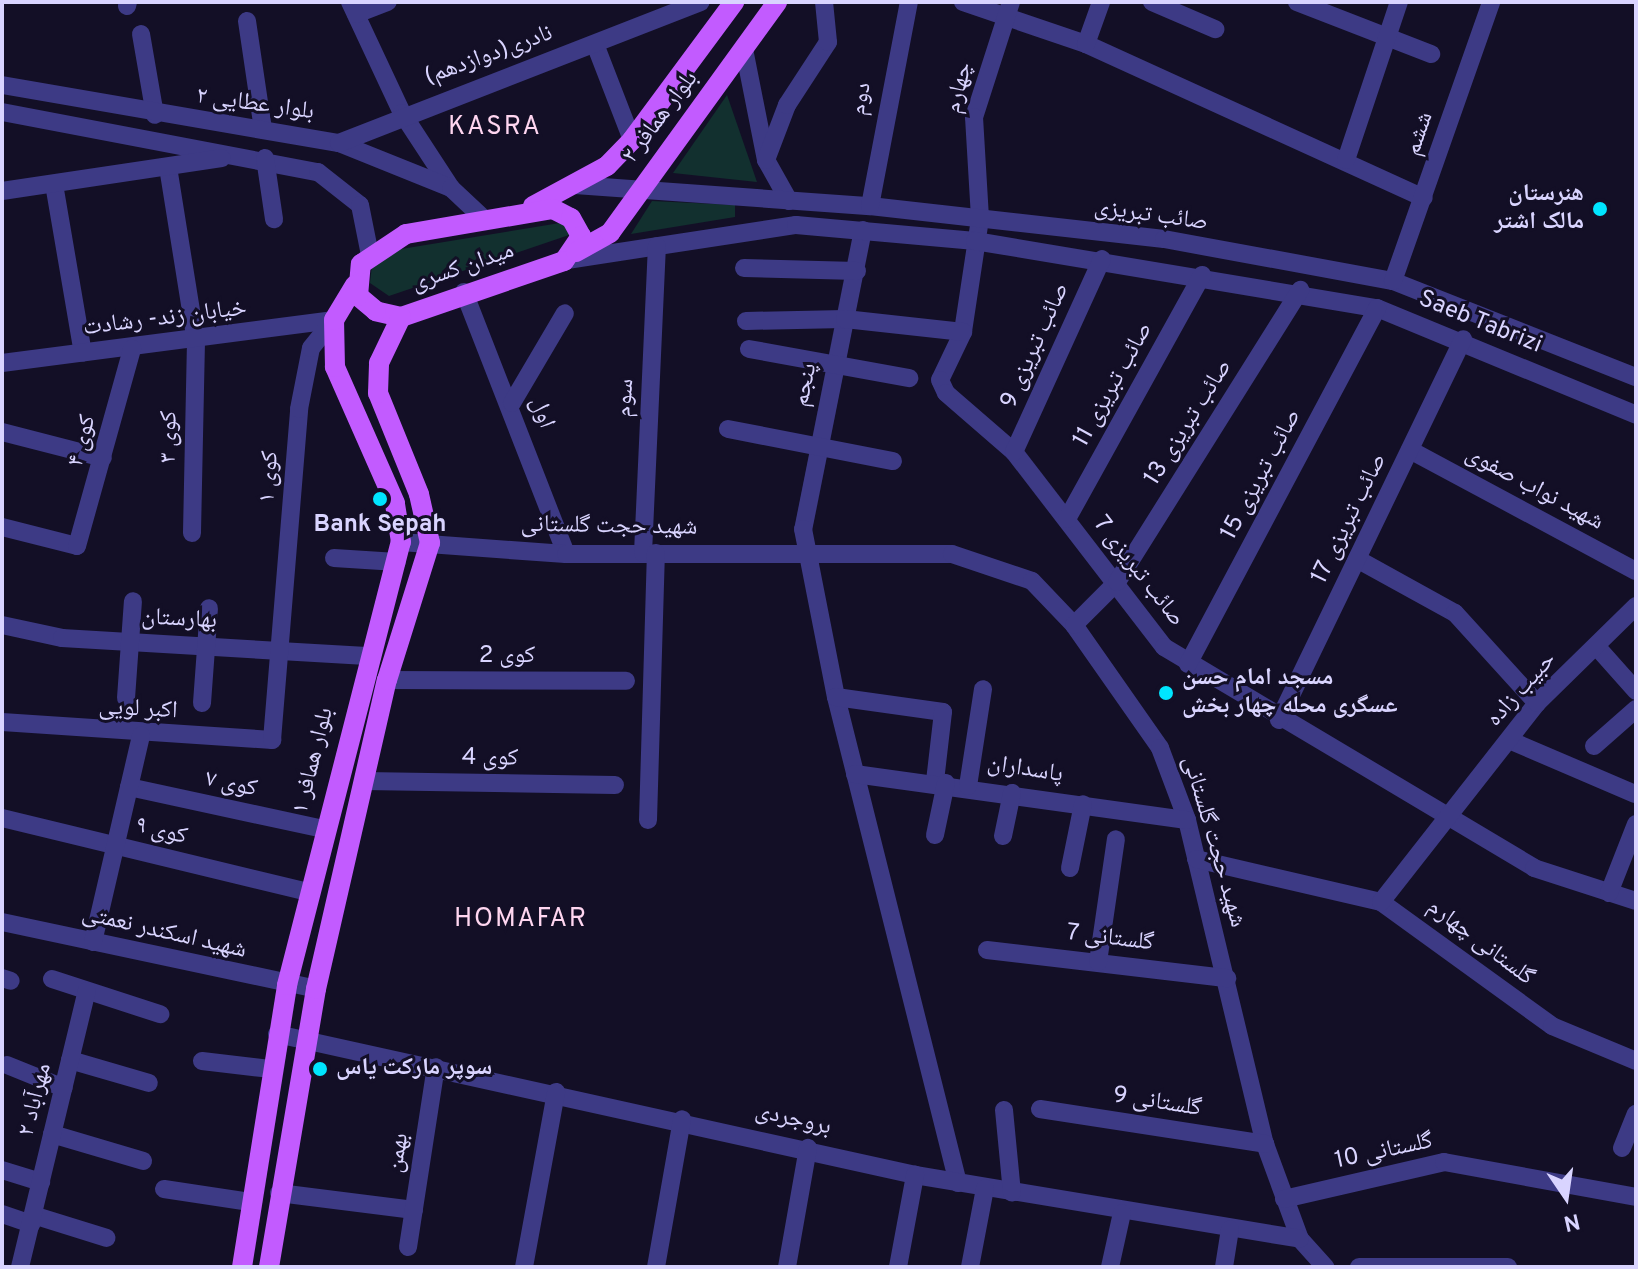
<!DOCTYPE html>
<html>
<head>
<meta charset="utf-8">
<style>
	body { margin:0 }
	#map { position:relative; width:1638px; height:1269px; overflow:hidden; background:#130f26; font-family:Overpass,"Noto Naskh Arabic",sans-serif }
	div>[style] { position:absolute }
	.green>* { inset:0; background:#12302f }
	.minor>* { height:18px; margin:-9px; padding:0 9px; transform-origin:9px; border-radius:9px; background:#3d3a85 }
	.major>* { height:20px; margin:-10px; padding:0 10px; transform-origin:10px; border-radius:10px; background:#c25bff }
	.dots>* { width:22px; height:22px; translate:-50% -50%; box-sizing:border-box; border:4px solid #130f26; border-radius:50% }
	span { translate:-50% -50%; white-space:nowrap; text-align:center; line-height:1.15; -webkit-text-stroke:6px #130f26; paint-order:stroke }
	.street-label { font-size:24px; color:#d9d4ff }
	.poi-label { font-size:24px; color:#d9d4ff; font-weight:700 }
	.right { translate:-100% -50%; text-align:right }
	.left { translate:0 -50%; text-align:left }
	.neighbourhood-label { font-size:26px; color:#ffd6f0; letter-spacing:2px }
	.frame { position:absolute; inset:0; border:4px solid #d9d4ff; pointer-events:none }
	.north { position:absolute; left:1526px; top:1157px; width:80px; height:80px; -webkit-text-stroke:6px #130f26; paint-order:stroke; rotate:167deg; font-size:22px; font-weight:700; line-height:32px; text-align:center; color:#d9d4ff }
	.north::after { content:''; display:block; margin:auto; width:28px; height:36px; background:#d9d4ff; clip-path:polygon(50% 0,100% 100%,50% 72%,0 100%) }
</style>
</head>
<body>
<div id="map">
	<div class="green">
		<div style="clip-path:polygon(727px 95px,757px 182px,673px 173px)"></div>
		<div style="clip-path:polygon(652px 201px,735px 205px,735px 217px,631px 234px)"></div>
		<div style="clip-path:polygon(566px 222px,569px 235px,389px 296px,370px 283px,372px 265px,389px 251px)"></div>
	</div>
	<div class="minor">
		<div style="left:350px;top:2px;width:123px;rotate:64.9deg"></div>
		<div style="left:402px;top:113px;width:90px;rotate:56.8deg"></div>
		<div style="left:963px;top:2px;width:130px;rotate:18.9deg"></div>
		<div style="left:1086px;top:44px;width:371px;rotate:24.5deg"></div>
		<div style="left:1011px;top:2px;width:121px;rotate:107.8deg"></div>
		<div style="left:974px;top:117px;width:102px;rotate:86.6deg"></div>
		<div style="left:980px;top:219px;width:114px;rotate:98.6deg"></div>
		<div style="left:963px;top:332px;width:53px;rotate:115.6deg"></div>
		<div style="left:940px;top:380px;width:14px;rotate:65deg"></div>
		<div style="left:946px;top:393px;width:90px;rotate:40.9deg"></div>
		<div style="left:1014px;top:452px;width:246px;rotate:52.4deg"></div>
		<div style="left:1164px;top:647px;width:431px;rotate:30.8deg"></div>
		<div style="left:1534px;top:868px;width:107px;rotate:17.9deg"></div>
		<div style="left:1152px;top:2px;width:69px;rotate:23.2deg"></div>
		<div style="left:1297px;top:2px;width:144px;rotate:21.2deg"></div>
		<div style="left:127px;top:6px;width:4px;rotate:-76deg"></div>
		<div style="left:356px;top:14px;width:34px;rotate:-21deg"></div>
		<div style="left:247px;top:21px;width:110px;rotate:81.6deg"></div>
		<div style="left:141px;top:34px;width:82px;rotate:80.2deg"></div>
		<div style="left:595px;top:44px;width:103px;rotate:68.9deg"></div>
		<div style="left:1086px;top:44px;width:45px;rotate:-70.3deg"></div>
		<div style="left:744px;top:49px;width:113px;rotate:78.8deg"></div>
		<div style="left:766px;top:160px;width:47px;rotate:60.7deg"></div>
		<div style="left:2px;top:85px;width:342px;rotate:9.8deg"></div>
		<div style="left:339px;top:143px;width:121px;rotate:21.9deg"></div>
		<div style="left:451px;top:188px;width:44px;rotate:43.2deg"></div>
		<div style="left:2px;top:112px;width:322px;rotate:10.8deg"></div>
		<div style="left:318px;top:172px;width:53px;rotate:38.2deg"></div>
		<div style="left:360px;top:205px;width:51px;rotate:78.7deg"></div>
		<div style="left:339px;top:143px;width:388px;rotate:-21.3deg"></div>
		<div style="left:265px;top:158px;width:62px;rotate:81.6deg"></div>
		<div style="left:766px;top:160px;width:59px;rotate:-69.1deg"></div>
		<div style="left:787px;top:105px;width:75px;rotate:-56.9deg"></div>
		<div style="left:828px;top:42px;width:40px;rotate:-95.7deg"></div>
		<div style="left:1346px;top:160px;width:167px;rotate:-71.5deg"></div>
		<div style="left:168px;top:167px;width:176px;rotate:80.9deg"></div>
		<div style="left:196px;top:341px;width:192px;rotate:91.2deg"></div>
		<div style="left:54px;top:184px;width:171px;rotate:80.3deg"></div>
		<div style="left:575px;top:185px;width:296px;rotate:4.1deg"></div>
		<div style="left:870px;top:206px;width:296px;rotate:6.4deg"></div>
		<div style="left:1164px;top:239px;width:233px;rotate:10.4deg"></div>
		<div style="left:1393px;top:281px;width:261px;rotate:21.6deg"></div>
		<div style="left:2px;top:191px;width:222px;rotate:-8.5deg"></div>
		<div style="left:870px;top:206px;width:208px;rotate:-79.2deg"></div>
		<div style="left:863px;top:230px;width:305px;rotate:101.3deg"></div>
		<div style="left:803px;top:529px;width:171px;rotate:78.9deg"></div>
		<div style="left:836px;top:697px;width:501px;rotate:75.91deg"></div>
		<div style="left:567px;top:260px;width:232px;rotate:-8.7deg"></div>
		<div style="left:796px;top:225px;width:180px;rotate:5.1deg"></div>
		<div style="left:975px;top:241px;width:408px;rotate:9.5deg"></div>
		<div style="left:1377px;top:308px;width:280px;rotate:22.4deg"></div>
		<div style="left:744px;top:268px;width:113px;rotate:1.5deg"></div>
		<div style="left:1393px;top:281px;width:296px;rotate:-70.6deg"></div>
		<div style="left:464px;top:292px;width:281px;rotate:68.7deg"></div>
		<div style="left:746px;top:321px;width:99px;rotate:-1.2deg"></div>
		<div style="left:845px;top:319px;width:119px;rotate:6.3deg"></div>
		<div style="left:749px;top:349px;width:163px;rotate:10.3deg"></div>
		<div style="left:2px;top:363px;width:335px;rotate:-7.4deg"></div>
		<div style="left:512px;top:403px;width:104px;rotate:-59.5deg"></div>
		<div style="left:728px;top:429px;width:168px;rotate:11deg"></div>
		<div style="left:2px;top:432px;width:104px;rotate:14.4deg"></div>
		<div style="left:1410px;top:450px;width:256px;rotate:28.2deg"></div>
		<div style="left:1014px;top:452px;width:212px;rotate:-65.5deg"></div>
		<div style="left:1067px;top:519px;width:279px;rotate:-61deg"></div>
		<div style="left:2px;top:527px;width:77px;rotate:14.2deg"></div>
		<div style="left:77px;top:546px;width:205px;rotate:-74.4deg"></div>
		<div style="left:401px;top:542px;width:165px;rotate:4.2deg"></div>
		<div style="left:566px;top:554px;width:386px"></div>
		<div style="left:952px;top:554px;width:84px;rotate:18.6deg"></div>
		<div style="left:1032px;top:581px;width:61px;rotate:46.3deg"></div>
		<div style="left:1074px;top:625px;width:150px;rotate:55deg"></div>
		<div style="left:1160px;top:748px;width:77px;rotate:69.4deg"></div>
		<div style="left:1187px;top:820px;width:333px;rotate:76.5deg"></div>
		<div style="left:1265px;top:1144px;width:101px;rotate:69.8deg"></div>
		<div style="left:1300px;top:1239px;width:38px;rotate:48deg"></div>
		<div style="left:643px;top:553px;width:307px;rotate:-87.4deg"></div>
		<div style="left:334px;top:558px;width:63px;rotate:3.6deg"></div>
		<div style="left:1357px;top:559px;width:112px;rotate:28.9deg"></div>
		<div style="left:1455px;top:613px;width:122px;rotate:47.7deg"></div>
		<div style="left:2px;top:625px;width:61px;rotate:12.2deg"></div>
		<div style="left:62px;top:638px;width:305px;rotate:3.4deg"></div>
		<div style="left:1074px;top:625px;width:61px;rotate:-45deg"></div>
		<div style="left:1117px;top:582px;width:345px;rotate:-57.9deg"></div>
		<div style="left:1597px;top:647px;width:59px;rotate:48.4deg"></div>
		<div style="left:1188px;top:664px;width:403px;rotate:-62deg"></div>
		<div style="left:387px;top:680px;width:239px;rotate:0.2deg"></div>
		<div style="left:836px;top:697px;width:108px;rotate:8deg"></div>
		<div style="left:943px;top:712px;width:69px;rotate:96.6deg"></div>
		<div style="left:126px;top:698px;width:97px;rotate:-85.9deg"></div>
		<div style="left:202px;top:703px;width:95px;rotate:-85.8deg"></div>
		<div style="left:1279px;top:720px;width:423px;rotate:-64.2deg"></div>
		<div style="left:2px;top:722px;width:271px;rotate:3.8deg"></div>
		<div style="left:272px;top:740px;width:332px;rotate:-85.3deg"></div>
		<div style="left:299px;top:409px;width:62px;rotate:-78.9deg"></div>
		<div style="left:311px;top:348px;width:36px;rotate:-51deg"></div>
		<div style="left:1509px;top:740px;width:137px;rotate:23.2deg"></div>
		<div style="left:1594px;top:746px;width:56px;rotate:-41.4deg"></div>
		<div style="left:855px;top:774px;width:335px;rotate:7.9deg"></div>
		<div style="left:364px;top:781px;width:251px;rotate:0.9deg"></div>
		<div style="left:968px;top:786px;width:98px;rotate:-81.2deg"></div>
		<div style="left:129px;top:787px;width:199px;rotate:12.2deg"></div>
		<div style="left:2px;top:818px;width:316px;rotate:13.6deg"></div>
		<div style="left:648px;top:820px;width:267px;rotate:-88.3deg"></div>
		<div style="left:935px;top:835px;width:53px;rotate:-78.1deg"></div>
		<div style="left:1003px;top:836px;width:44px;rotate:-78.2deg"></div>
		<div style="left:1196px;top:859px;width:190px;rotate:13.1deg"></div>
		<div style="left:1381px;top:902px;width:211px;rotate:35.9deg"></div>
		<div style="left:1552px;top:1026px;width:91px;rotate:22.6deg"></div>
		<div style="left:1070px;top:868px;width:65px;rotate:-78.5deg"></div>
		<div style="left:1609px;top:893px;width:74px;rotate:-68.6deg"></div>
		<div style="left:1381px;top:902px;width:253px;rotate:-51.9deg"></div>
		<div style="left:1537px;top:703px;width:139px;rotate:-44.4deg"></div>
		<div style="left:2px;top:922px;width:321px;rotate:12deg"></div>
		<div style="left:93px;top:942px;width:212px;rotate:-76.9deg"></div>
		<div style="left:987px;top:950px;width:242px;rotate:6.7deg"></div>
		<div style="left:1098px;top:962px;width:124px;rotate:-81.7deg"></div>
		<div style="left:2px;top:978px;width:9px;rotate:18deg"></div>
		<div style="left:52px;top:979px;width:114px;rotate:18deg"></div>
		<div style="left:277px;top:1034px;width:653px;rotate:12.46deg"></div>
		<div style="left:915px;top:1175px;width:390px;rotate:9.4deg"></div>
		<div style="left:70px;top:1060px;width:82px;rotate:16.2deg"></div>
		<div style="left:202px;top:1061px;width:68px;rotate:6.7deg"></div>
		<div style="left:7px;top:1065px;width:61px;rotate:22deg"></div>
		<div style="left:1040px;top:1109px;width:228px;rotate:8.8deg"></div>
		<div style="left:1004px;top:1110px;width:83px;rotate:84.5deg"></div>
		<div style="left:52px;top:1134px;width:95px;rotate:16.5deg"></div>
		<div style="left:1622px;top:1148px;width:37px;rotate:-68deg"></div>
		<div style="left:2px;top:1170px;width:41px;rotate:17.1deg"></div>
		<div style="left:164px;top:1189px;width:87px;rotate:8.6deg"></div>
		<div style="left:279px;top:1193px;width:136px;rotate:7.2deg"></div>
		<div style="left:1284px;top:1199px;width:164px;rotate:-13deg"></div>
		<div style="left:1444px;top:1162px;width:195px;rotate:10.3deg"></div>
		<div style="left:2px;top:1214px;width:31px;rotate:19deg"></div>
		<div style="left:33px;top:1215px;width:77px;rotate:17.3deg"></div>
		<div style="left:408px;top:1247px;width:182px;rotate:-81.2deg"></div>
		<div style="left:20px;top:1267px;width:284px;rotate:-76.4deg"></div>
		<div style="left:524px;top:1267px;width:178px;rotate:-79.6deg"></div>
		<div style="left:656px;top:1267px;width:150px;rotate:-80deg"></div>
		<div style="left:787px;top:1267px;width:121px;rotate:-80deg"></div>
		<div style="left:898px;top:1267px;width:94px;rotate:-79.5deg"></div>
		<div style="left:970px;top:1267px;width:80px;rotate:-79.2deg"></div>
		<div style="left:1110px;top:1267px;width:55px;rotate:-77.5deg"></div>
		<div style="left:1224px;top:1267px;width:38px;rotate:-81deg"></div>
		<div style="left:1359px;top:1267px;width:149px"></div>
	</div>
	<div class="major">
		<div style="left:533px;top:206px;width:84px;rotate:-28.4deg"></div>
		<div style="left:607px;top:166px;width:36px;rotate:-46deg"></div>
		<div style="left:632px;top:140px;width:172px;rotate:-53.5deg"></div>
		<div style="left:553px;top:209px;width:20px;rotate:27deg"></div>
		<div style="left:571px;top:218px;width:21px;rotate:61deg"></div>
		<div style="left:581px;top:236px;width:30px;rotate:124deg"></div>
		<div style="left:564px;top:261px;width:172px;rotate:161deg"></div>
		<div style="left:401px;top:317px;width:26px;rotate:-167deg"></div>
		<div style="left:376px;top:311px;width:23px;rotate:-140deg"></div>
		<div style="left:358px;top:296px;width:32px;rotate:-85deg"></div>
		<div style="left:361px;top:264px;width:54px;rotate:-33.7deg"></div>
		<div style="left:406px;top:234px;width:149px;rotate:-9.7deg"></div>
		<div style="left:576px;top:252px;width:39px;rotate:-29deg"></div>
		<div style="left:610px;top:233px;width:285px;rotate:-54.1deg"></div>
		<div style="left:242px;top:1267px;width:286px;rotate:-80.9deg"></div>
		<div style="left:287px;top:985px;width:457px;rotate:-75.6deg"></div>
		<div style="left:401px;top:542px;width:39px;rotate:-99deg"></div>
		<div style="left:395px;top:503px;width:149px;rotate:-113.8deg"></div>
		<div style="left:335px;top:367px;width:47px;rotate:-91.2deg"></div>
		<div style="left:334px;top:320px;width:41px;rotate:-59deg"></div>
		<div style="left:269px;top:1267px;width:282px;rotate:-80.4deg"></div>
		<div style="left:316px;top:989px;width:317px;rotate:-77.1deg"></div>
		<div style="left:387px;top:680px;width:144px;rotate:-72.6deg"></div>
		<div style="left:430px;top:543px;width:50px;rotate:-102.7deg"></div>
		<div style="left:419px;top:494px;width:109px;rotate:-112.1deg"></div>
		<div style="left:378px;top:393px;width:30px;rotate:-88deg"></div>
		<div style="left:379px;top:363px;width:51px;rotate:-64.4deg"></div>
	</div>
	<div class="dots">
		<div style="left:1600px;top:209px;background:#00e5ff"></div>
		<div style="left:380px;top:499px;background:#00e5ff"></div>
		<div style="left:1166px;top:693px;background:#00e5ff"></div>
		<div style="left:320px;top:1069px;background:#00e5ff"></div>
	</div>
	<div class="street-label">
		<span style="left:489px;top:56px;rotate:-20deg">نادری(دوازدهم)</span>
		<span style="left:960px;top:88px;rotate:-76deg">چهارم</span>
		<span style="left:862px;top:99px;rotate:-80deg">دوم</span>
		<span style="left:255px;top:105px;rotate:8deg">بلوار عطایی ۲</span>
		<span style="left:661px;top:118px;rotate:-53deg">بلوار همافر ۲</span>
		<span style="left:1420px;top:134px;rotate:-71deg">ششم</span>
		<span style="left:1151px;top:216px;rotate:8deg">صائب تبریزی</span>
		<span style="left:463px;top:268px;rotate:-19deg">میدان کسری</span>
		<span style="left:165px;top:319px;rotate:-7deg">خیابان زند- رشادت</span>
		<span style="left:1480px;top:323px;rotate:22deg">Saeb Tabrizi</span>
		<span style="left:1036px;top:346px;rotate:-66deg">صائب تبریزی 9</span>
		<span style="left:806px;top:385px;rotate:-78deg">پنجم</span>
		<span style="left:1114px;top:385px;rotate:-61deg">صائب تبریزی 11</span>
		<span style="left:626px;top:398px;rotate:-87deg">سوم</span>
		<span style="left:541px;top:413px;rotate:70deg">اول</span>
		<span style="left:1189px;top:423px;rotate:-58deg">صائب تبریزی 13</span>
		<span style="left:170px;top:437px;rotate:-89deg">کوی ۳</span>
		<span style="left:83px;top:441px;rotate:-75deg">کوی ۴</span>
		<span style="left:1262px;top:475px;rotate:-62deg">صائب تبریزی 15</span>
		<span style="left:270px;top:477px;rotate:-86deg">کوی ۱</span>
		<span style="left:1534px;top:489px;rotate:28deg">شهید نواب صفوی</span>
		<span style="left:1350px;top:519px;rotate:-64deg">صائب تبریزی 17</span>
		<span style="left:609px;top:527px;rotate:1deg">شهید حجت گلستانی</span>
		<span style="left:1138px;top:572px;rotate:52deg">صائب تبریزی 7</span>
		<span style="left:179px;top:620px;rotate:3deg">بهارستان</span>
		<span style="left:507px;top:657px">کوی 2</span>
		<span style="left:1522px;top:690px;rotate:-48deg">حبیب زاده</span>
		<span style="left:138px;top:710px;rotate:3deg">اکبر لویی</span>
		<span style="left:490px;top:759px;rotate:1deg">کوی 4</span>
		<span style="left:314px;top:761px;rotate:-76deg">بلوار همافر ۱</span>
		<span style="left:1025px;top:770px;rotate:9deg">پاسداران</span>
		<span style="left:231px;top:785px;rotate:12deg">کوی ۷</span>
		<span style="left:161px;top:832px;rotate:14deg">کوی ۹</span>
		<span style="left:1213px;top:842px;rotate:74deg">شهید حجت گلستانی</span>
		<span style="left:164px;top:933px;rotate:13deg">شهید اسکندر نعمتی</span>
		<span style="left:1110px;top:939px;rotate:7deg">گلستانی 7</span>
		<span style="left:1480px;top:943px;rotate:37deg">گلستانی چهارم</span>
		<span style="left:36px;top:1100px;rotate:-76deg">مهرآباد ۲</span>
		<span style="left:1157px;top:1103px;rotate:9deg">گلستانی 9</span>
		<span style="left:793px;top:1120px;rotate:13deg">بروجردی</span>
		<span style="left:1384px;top:1152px;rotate:-12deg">گلستانی 10</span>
		<span style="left:399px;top:1153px;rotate:-81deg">بهمن</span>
	</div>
	<div class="poi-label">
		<span class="right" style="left:1584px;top:209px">هنرستان<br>مالک اشتر</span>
		<span style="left:380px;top:526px">Bank Sepah</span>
		<span class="left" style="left:1182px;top:693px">مسجد امام حسن<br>عسگری محله چهار بخش</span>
		<span class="left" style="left:336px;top:1069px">سوپر مارکت یاس</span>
	</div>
	<div class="neighbourhood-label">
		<span style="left:495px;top:128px">KASRA</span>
		<span style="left:521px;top:920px">HOMAFAR</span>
	</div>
	<div class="frame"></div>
	<div class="north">N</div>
</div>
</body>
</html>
